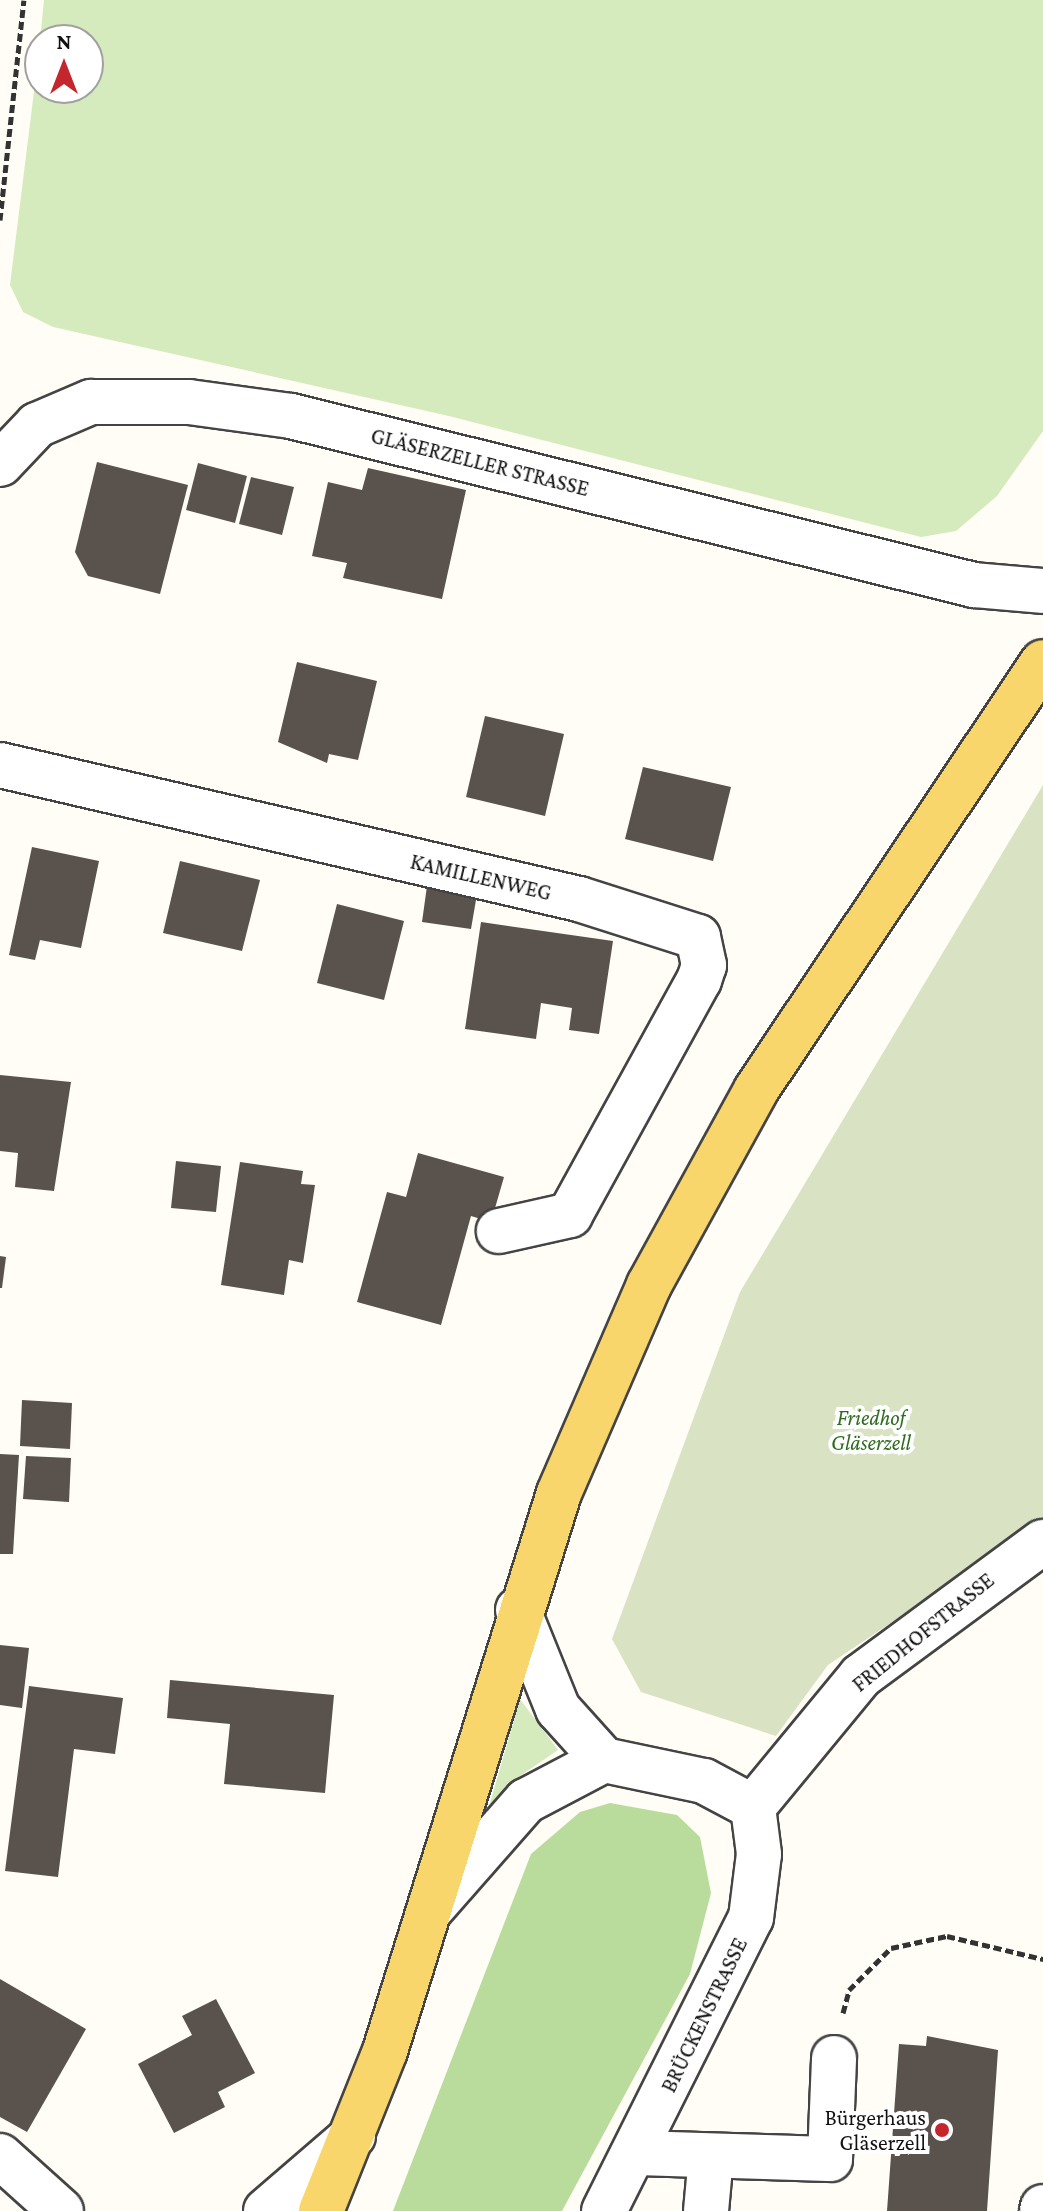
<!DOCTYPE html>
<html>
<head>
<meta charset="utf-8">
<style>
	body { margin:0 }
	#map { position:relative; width:1043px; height:2211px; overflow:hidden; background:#fffdf5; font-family:"Crimson Pro",serif }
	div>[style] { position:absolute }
	.green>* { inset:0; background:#d5ebbd }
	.forest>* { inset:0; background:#b9dc9c }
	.cemetery>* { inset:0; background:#d9e3c4 }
	.building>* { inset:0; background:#5a524d }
	.path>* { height:5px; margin-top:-2.5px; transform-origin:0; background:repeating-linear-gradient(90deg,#333 0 8px,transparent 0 12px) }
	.roads { filter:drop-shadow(2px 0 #444) drop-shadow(-2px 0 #444) drop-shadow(0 2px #444) drop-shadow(0 -2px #444) }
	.minor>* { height:44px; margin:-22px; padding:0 22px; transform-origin:22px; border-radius:22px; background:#fff }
	.major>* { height:44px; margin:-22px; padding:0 22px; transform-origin:22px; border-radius:22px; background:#f9d66b }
	.dots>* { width:22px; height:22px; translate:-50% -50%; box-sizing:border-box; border:4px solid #fff; border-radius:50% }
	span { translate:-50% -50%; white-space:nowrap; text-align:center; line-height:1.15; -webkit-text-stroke:8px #fff; paint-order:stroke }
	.street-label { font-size:22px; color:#111 }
	.park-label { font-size:22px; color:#2f6b1f; font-style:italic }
	.poi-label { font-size:22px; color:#111 }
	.right { translate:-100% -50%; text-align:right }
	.north { position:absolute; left:24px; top:24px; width:80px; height:80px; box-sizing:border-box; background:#fff; border:2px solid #a0a0a0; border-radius:50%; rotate:0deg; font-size:22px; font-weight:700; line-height:32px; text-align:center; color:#111 }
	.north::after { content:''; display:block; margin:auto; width:28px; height:36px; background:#c4262e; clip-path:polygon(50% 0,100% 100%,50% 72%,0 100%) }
</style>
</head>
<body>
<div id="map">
	<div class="green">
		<div style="clip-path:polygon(44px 0,1043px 0,1043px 431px,997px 496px,956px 531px,921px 537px,449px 416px,53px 327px,23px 312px,10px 285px,40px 43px,40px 88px,88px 88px,88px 40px,40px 40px)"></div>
		<div style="clip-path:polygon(520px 1699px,558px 1750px,508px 1784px,488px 1810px)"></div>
	</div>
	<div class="forest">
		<div style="clip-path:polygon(610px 1803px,677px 1815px,700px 1837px,711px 1893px,690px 1974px,562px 2211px,393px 2211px,531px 1854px,580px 1812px)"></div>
	</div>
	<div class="cemetery">
		<div style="clip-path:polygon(1043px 785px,1043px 1521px,828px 1665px,776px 1736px,641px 1692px,612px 1639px,740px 1292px)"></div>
	</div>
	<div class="building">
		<div style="clip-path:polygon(97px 462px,188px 485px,160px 594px,88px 576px,75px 552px)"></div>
		<div style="clip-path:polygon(198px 463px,247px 476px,235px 523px,186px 510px)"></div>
		<div style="clip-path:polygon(368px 468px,466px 490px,442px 599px,343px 578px,347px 563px,312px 556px,328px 482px,362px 490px)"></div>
		<div style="clip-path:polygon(251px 477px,294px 487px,282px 535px,239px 524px)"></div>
		<div style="clip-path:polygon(297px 662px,377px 681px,358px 760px,329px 754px,327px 763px,278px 742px)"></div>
		<div style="clip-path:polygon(485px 716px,564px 734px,545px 816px,466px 797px)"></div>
		<div style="clip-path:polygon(643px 767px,731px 787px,713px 861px,625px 839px)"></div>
		<div style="clip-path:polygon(32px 847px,99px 861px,81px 948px,40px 940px,35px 960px,9px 955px)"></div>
		<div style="clip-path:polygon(180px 861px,260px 880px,242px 951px,163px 933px)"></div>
		<div style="clip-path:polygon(427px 886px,477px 894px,471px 929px,422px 922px)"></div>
		<div style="clip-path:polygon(337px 904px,404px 921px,384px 1000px,317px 983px)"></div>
		<div style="clip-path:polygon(481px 922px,613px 941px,599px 1034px,569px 1030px,572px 1008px,541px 1003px,536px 1039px,465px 1029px)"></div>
		<div style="clip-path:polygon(0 1075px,71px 1082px,54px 1191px,15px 1187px,18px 1153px,0 1151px)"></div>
		<div style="clip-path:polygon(418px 1153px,504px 1177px,491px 1222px,471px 1216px,441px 1325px,357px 1302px,387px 1192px,406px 1197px)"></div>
		<div style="clip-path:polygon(176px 1161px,221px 1166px,216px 1212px,171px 1208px)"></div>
		<div style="clip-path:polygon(240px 1162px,303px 1171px,301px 1184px,315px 1185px,303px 1263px,289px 1260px,284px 1295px,221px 1285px)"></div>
		<div style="clip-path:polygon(0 1256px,6px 1257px,2px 1288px,0 1288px)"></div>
		<div style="clip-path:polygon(22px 1400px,72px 1403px,70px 1449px,20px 1446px)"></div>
		<div style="clip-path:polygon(0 1454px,19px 1455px,13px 1554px,0 1554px)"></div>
		<div style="clip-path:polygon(26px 1456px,71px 1458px,69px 1502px,23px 1499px)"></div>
		<div style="clip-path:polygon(0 1645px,29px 1648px,22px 1708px,0 1705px)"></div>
		<div style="clip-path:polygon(170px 1680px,334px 1695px,325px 1793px,224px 1784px,230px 1724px,167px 1718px)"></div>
		<div style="clip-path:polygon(29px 1686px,123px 1698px,115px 1754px,74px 1749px,58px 1877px,5px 1871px)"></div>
		<div style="clip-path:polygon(0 1979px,86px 2029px,27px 2132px,0 2117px)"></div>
		<div style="clip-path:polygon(216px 1999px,255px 2073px,218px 2092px,225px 2107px,174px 2133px,138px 2064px,192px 2035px,182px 2016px)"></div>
		<div style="clip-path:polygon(927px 2036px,998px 2050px,987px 2211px,887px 2211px,899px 2044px,926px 2046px)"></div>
	</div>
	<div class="path">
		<div style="left:0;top:220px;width:221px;rotate:-83.8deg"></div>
		<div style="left:843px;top:2013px;width:24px;rotate:-75deg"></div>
		<div style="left:849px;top:1990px;width:59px;rotate:-45deg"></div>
		<div style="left:891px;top:1948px;width:57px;rotate:-12.1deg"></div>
		<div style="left:947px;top:1936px;width:99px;rotate:13.5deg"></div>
	</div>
	<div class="roads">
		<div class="minor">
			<div style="left:0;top:464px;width:54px;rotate:-46.5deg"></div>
			<div style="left:37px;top:425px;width:59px;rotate:-23.1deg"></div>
			<div style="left:91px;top:402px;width:98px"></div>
			<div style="left:189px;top:402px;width:103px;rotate:7.8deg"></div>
			<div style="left:291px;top:416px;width:704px;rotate:13.9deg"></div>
			<div style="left:974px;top:585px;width:69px;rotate:5deg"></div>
			<div style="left:0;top:765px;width:594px;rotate:13.03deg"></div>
			<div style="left:579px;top:899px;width:125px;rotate:17.7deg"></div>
			<div style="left:698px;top:937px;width:29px;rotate:78deg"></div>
			<div style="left:704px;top:965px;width:16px;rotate:108deg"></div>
			<div style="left:699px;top:980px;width:268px;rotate:118.8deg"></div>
			<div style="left:570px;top:1215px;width:73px;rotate:167.3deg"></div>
			<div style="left:518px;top:1610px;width:107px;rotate:68deg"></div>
			<div style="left:558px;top:1709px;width:69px;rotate:48deg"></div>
			<div style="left:604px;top:1760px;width:102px;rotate:11.9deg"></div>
			<div style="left:704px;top:1781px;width:55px;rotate:28deg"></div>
			<div style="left:753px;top:1807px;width:170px;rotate:-50.5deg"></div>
			<div style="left:861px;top:1676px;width:226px;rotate:-36.4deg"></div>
			<div style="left:431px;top:1909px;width:144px;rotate:-48.7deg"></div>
			<div style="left:526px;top:1801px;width:88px;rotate:-27.7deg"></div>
			<div style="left:636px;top:2153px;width:194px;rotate:1.8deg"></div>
			<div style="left:830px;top:2159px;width:101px;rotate:-87.7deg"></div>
			<div style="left:0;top:2156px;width:82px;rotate:42deg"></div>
			<div style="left:266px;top:2211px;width:115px;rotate:-40.8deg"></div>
			<div style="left:604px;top:2211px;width:328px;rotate:-63.4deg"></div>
			<div style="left:751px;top:1918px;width:64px;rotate:-82.9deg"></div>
			<div style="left:759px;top:1854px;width:47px;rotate:-97.3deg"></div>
			<div style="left:706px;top:2211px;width:55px;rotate:-84.8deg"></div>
			<div style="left:1042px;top:2211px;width:4px;rotate:-76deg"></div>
		</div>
		<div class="major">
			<div style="left:321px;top:2211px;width:172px;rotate:-68.2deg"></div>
			<div style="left:385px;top:2051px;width:584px;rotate:-72.68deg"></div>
			<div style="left:559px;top:1493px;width:227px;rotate:-66.6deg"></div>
			<div style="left:649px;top:1285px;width:222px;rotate:-61.2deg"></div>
			<div style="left:756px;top:1090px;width:515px;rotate:-56.16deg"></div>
		</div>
	</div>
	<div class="dots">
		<div style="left:942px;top:2130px;background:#c4262e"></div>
	</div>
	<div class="street-label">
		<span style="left:480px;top:462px;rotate:14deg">GLÄSERZELLER STRASSE</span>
		<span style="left:481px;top:877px;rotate:13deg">KAMILLENWEG</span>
		<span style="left:923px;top:1632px;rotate:-39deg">FRIEDHOFSTRASSE</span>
		<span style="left:704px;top:2015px;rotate:-64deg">BRÜCKENSTRASSE</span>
	</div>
	<div class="park-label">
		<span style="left:871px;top:1430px">Friedhof<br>Gläserzell</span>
	</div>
	<div class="poi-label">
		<span class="right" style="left:926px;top:2130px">Bürgerhaus<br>Gläserzell</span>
	</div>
	<div class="north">N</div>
</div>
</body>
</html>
